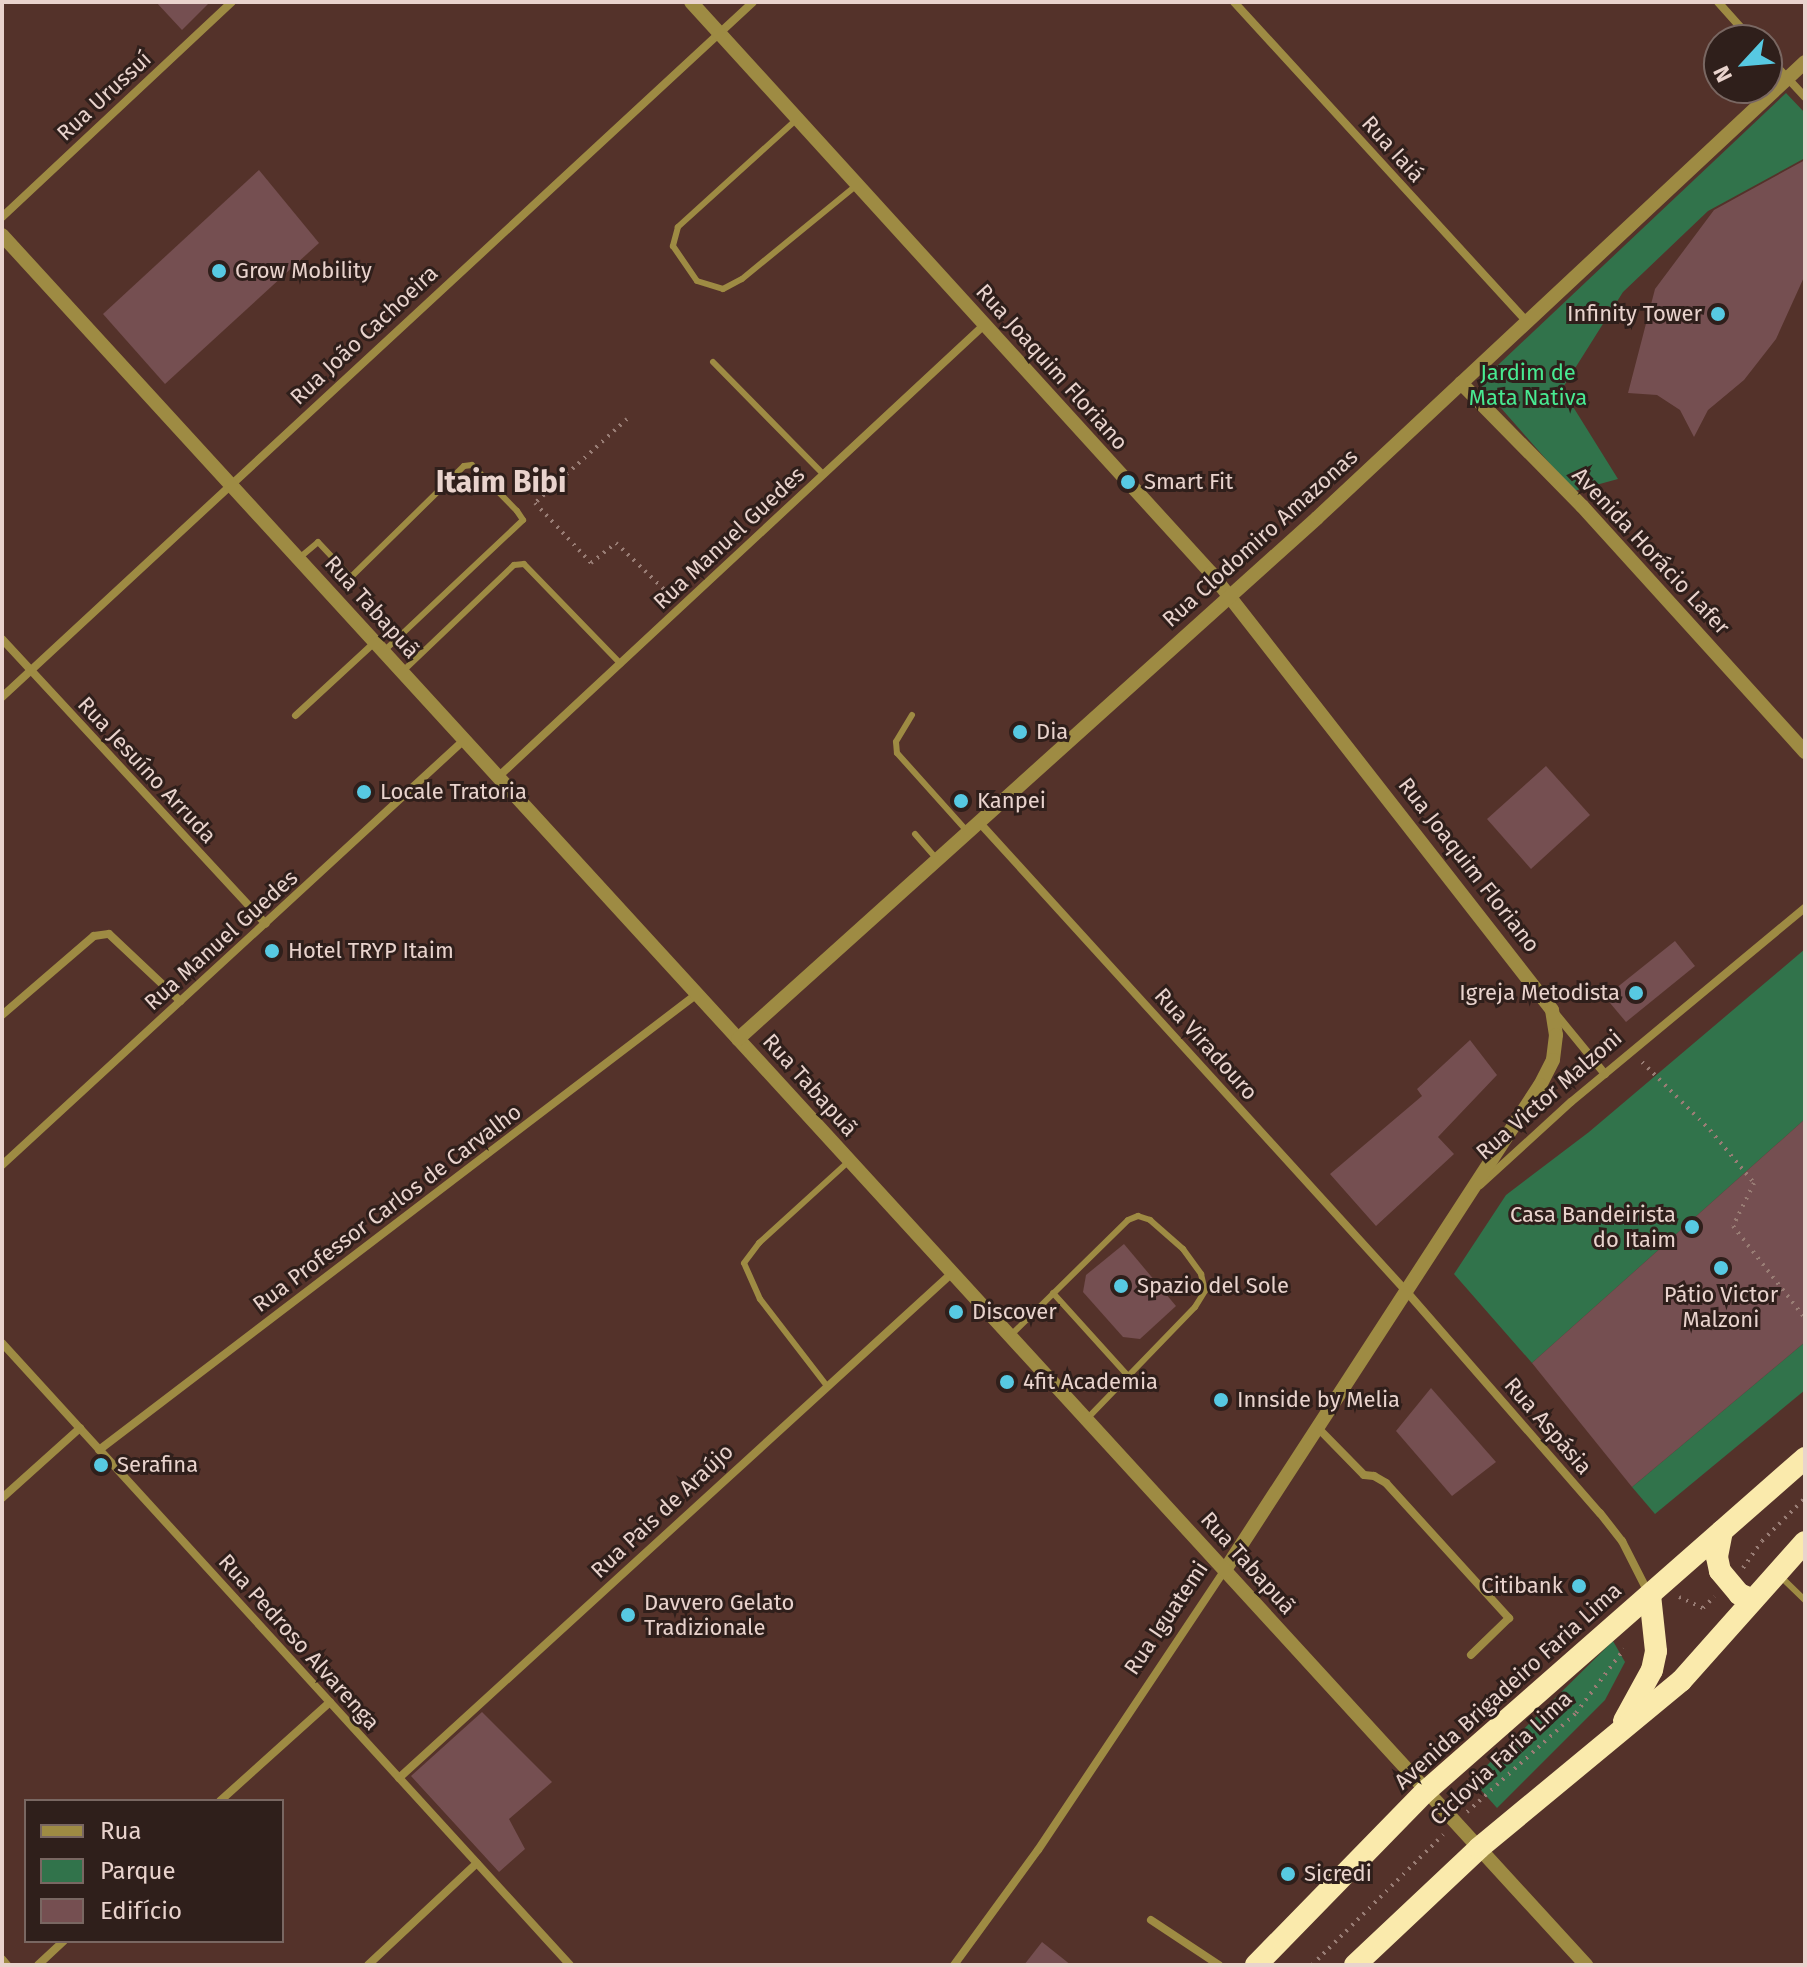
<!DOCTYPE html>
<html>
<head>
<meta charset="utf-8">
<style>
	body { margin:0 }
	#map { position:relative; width:1807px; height:1967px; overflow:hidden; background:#54322a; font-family:"Fira Sans",sans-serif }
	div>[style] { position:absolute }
	.green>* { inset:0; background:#31734b }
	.building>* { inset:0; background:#754f51 }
	.path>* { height:4px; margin-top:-2px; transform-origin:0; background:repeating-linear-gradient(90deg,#997d75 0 2px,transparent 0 8px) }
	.service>* { height:6px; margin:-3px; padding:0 3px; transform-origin:3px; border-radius:3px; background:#9e8b43 }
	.pedestrian>* { height:7px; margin:-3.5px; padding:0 3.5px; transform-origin:3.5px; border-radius:3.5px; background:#9e8b43 }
	.minor>* { height:8px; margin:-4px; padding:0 4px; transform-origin:4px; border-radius:4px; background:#9e8b43 }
	.tertiary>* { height:14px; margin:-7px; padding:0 7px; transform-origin:7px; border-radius:7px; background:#9e8b43 }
	.trunk>* { height:22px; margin:-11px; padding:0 11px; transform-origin:11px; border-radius:11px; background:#faeaac }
	.dots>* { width:22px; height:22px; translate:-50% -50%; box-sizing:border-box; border:4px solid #2f1f1b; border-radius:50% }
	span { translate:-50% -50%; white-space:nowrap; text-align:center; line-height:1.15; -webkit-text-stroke:6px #2f1f1b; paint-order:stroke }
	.street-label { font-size:22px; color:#e9d3cd }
	.poi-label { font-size:22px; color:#e9d3cd }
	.left { translate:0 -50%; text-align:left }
	.right { translate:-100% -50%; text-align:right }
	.park-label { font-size:22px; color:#48ea92 }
	.district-label { font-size:30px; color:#e9d3cd; font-weight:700 }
	.frame { position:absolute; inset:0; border:4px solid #e9d3cd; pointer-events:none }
	.legend { position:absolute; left:24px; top:1799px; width:260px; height:144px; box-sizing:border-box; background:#2f1f1b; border:2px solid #796762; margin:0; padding:10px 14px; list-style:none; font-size:24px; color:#e9d3cd }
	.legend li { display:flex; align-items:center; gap:16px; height:40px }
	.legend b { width:40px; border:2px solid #796762 }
	.north { position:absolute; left:1703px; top:24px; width:80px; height:80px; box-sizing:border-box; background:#2f1f1b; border:2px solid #796762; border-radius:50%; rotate:244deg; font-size:22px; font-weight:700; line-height:32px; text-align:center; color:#e9d3cd }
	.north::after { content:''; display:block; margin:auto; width:28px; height:36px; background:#57c9e2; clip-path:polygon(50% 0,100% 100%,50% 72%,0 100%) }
</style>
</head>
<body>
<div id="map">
	<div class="green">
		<div style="clip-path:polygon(1786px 93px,1805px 113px,1805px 158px,1708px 211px,1623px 292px,1562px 389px,1618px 479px,1574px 491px,1479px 383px)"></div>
		<div style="clip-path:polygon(1805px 949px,1805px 1119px,1532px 1363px,1454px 1274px,1506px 1195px,1589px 1132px)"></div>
		<div style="clip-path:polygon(1805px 1342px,1805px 1390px,1655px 1514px,1632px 1487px)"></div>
		<div style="clip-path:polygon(1613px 1641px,1625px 1662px,1605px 1700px,1497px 1808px,1472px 1780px)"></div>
	</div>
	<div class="building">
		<div style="clip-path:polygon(156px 2px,210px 2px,182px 30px)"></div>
		<div style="clip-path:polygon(1805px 160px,1805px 275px,1776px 339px,1744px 380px,1708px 410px,1694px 437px,1680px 410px,1657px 395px,1628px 393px,1655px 289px,1714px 210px)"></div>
		<div style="clip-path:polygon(259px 170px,319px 243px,165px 384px,103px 314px)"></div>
		<div style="clip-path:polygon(1546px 766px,1590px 815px,1531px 869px,1487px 819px)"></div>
		<div style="clip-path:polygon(1675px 941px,1695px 966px,1626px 1022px,1605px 997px)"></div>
		<div style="clip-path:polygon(1470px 1040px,1497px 1075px,1438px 1137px,1454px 1154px,1376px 1226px,1330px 1174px,1422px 1096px,1417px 1089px)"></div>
		<div style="clip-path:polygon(1805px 1119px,1805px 1342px,1632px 1487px,1532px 1363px)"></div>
		<div style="clip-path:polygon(1124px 1244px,1176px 1306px,1140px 1339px,1123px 1337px,1083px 1292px,1086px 1275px)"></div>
		<div style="clip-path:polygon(1431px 1388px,1496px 1462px,1452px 1496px,1396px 1431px)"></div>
		<div style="clip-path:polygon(482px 1712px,552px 1782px,509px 1819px,525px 1849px,499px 1872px,411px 1776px)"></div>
		<div style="clip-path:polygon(1042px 1942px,1071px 1965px,1024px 1965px)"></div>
	</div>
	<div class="path">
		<div style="left:627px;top:419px;width:125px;rotate:137.6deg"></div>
		<div style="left:535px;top:503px;width:82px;rotate:47deg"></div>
		<div style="left:591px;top:563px;width:32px;rotate:-39deg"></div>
		<div style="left:616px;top:543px;width:78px;rotate:44deg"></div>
		<div style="left:1642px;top:1062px;width:96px;rotate:45deg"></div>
		<div style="left:1710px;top:1130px;width:69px;rotate:50.3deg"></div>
		<div style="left:1754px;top:1183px;width:48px;rotate:116deg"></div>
		<div style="left:1733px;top:1226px;width:117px;rotate:52deg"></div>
		<div style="left:1743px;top:1568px;width:33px;rotate:-55deg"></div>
		<div style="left:1762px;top:1541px;width:61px;rotate:-45deg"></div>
		<div style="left:1679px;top:1597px;width:26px;rotate:25deg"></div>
		<div style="left:1703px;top:1608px;width:16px;rotate:-45deg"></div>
		<div style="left:1467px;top:1812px;width:147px;rotate:-42.2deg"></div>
		<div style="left:1576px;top:1713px;width:80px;rotate:-53.1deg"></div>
		<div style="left:1312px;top:1965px;width:185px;rotate:-44.8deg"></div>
	</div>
	<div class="service">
		<div style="left:797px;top:119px;width:161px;rotate:137.8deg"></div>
		<div style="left:678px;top:227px;width:20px;rotate:105deg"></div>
		<div style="left:673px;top:246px;width:42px;rotate:55.6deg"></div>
		<div style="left:697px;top:281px;width:27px;rotate:17deg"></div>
		<div style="left:723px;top:289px;width:21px;rotate:-28deg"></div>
		<div style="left:742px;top:279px;width:149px;rotate:-39.3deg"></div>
		<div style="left:713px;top:362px;width:158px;rotate:45.5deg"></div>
		<div style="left:298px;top:559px;width:26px;rotate:-40deg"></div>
		<div style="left:318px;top:542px;width:48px;rotate:46.7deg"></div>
		<div style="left:351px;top:577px;width:158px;rotate:-44.5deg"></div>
		<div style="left:464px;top:466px;width:8px;rotate:-7deg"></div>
		<div style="left:472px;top:465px;width:64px;rotate:45.6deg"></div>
		<div style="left:517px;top:511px;width:11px;rotate:56deg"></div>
		<div style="left:523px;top:520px;width:192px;rotate:136.7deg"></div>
		<div style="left:402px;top:672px;width:155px;rotate:-43.7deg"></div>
		<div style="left:514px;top:565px;width:10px;rotate:-6deg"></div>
		<div style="left:524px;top:564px;width:139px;rotate:45.9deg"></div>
		<div style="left:912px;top:715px;width:31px;rotate:121deg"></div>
		<div style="left:896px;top:742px;width:11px;rotate:85deg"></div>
		<div style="left:897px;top:753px;width:105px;rotate:48.1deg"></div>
		<div style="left:915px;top:834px;width:32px;rotate:49deg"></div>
		<div style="left:1053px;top:1293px;width:112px;rotate:47.9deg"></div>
		<div style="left:1010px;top:1336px;width:165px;rotate:-44.5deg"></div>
		<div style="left:1128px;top:1220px;width:11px;rotate:-22deg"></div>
		<div style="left:1138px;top:1216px;width:13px;rotate:18deg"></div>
		<div style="left:1150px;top:1220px;width:44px;rotate:41.3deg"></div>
		<div style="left:1183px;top:1249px;width:31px;rotate:54deg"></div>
		<div style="left:1201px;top:1274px;width:17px;rotate:77deg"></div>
		<div style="left:1205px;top:1291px;width:19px;rotate:122deg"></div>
		<div style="left:1195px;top:1307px;width:157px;rotate:134deg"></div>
		<div style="left:827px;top:1386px;width:110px;rotate:-127.6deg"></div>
		<div style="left:760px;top:1299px;width:39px;rotate:-114deg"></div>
		<div style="left:744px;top:1263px;width:25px;rotate:-53deg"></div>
		<div style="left:759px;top:1243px;width:122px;rotate:-42.3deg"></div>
		<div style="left:1780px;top:1576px;width:35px;rotate:44deg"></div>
	</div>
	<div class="pedestrian">
		<div style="left:295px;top:715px;width:108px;rotate:-42.7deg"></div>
	</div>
	<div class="minor">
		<div style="left:1234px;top:2px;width:431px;rotate:47.5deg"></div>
		<div style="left:1718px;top:2px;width:51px;rotate:48.2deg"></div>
		<div style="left:1767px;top:56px;width:56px;rotate:47.2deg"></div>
		<div style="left:2px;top:217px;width:315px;rotate:-43.1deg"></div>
		<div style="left:2px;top:639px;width:388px;rotate:47.2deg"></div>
		<div style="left:2px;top:697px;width:1023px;rotate:-42.78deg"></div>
		<div style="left:498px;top:777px;width:664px;rotate:-42.92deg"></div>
		<div style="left:978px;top:821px;width:636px;rotate:47.68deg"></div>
		<div style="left:1406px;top:1291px;width:295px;rotate:48.9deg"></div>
		<div style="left:1600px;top:1513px;width:36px;rotate:52deg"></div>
		<div style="left:1622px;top:1541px;width:59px;rotate:63deg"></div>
		<div style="left:1555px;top:1013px;width:79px;rotate:50.7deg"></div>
		<div style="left:2px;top:1015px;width:121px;rotate:-40.7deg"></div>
		<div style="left:94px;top:936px;width:15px;rotate:-8deg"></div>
		<div style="left:109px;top:934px;width:98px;rotate:43.3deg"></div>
		<div style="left:2px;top:1165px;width:628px;rotate:-42.61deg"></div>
		<div style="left:1480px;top:1185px;width:123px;rotate:-42.4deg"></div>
		<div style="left:1571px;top:1102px;width:304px;rotate:-39.7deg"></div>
		<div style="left:2px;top:1343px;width:842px;rotate:47.6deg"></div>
		<div style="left:1317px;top:1427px;width:67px;rotate:45.6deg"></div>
		<div style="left:1364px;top:1475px;width:10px;rotate:6deg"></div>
		<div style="left:1374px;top:1476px;width:14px;rotate:30deg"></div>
		<div style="left:1386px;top:1483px;width:183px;rotate:47.7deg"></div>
		<div style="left:1509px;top:1618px;width:53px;rotate:135.8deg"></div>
		<div style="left:99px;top:1450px;width:752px;rotate:-37.33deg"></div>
		<div style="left:2px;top:1498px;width:105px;rotate:-41.9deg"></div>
		<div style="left:399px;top:1778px;width:749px;rotate:-42.4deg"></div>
		<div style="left:220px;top:1801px;width:148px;rotate:-42deg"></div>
		<div style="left:1151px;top:1920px;width:82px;rotate:33.5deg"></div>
		<div style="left:2px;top:1959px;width:8px;rotate:50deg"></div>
		<div style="left:38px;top:1965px;width:35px;rotate:-43deg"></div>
		<div style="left:368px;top:1965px;width:149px;rotate:-43.1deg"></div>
		<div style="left:954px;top:1965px;width:142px;rotate:-53.9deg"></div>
		<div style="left:1038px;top:1850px;width:337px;rotate:-56.3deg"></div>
	</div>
	<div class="tertiary">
		<div style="left:691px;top:2px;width:772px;rotate:47.68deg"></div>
		<div style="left:1211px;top:573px;width:554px;rotate:52.03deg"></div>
		<div style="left:1552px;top:1010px;width:25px;rotate:81deg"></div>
		<div style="left:1556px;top:1035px;width:25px;rotate:97deg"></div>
		<div style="left:1553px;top:1060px;width:28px;rotate:117deg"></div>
		<div style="left:1540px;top:1085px;width:578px;rotate:123deg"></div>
		<div style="left:2px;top:235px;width:2346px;rotate:47.52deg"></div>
		<div style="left:1461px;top:383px;width:173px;rotate:45.5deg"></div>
		<div style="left:1582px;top:506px;width:332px;rotate:47.8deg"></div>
		<div style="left:738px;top:1039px;width:779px;rotate:-41.98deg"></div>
		<div style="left:1317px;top:518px;width:668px;rotate:-43.06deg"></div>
	</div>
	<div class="trunk">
		<div style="left:1722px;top:1531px;width:26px;rotate:101deg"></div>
		<div style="left:1717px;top:1557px;width:14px;rotate:78deg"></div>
		<div style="left:1720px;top:1571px;width:30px;rotate:50deg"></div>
		<div style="left:1739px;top:1594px;width:15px;rotate:23deg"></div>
		<div style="left:1624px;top:1721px;width:58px;rotate:-61.2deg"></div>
		<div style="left:1652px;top:1670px;width:19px;rotate:-78deg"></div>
		<div style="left:1656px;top:1651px;width:56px;rotate:-96.1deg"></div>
		<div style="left:1256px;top:1965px;width:243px;rotate:-45.7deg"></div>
		<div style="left:1426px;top:1791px;width:505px;rotate:-41.3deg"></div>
		<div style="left:1355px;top:1965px;width:170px;rotate:-43.3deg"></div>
		<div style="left:1479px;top:1848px;width:262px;rotate:-39.6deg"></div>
		<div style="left:1681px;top:1681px;width:186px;rotate:-48.3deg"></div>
	</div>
	<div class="dots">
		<div style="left:219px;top:271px;background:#57c9e2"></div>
		<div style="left:1718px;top:314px;background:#57c9e2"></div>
		<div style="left:1128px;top:482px;background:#57c9e2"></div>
		<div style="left:1020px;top:732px;background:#57c9e2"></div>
		<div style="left:364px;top:792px;background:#57c9e2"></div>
		<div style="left:961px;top:801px;background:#57c9e2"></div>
		<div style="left:272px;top:951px;background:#57c9e2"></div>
		<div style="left:1636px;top:993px;background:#57c9e2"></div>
		<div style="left:1692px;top:1227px;background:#57c9e2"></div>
		<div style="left:1721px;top:1268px;background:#57c9e2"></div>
		<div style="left:1121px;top:1286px;background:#57c9e2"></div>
		<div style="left:956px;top:1312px;background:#57c9e2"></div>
		<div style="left:1007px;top:1382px;background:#57c9e2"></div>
		<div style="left:1221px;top:1400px;background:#57c9e2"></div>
		<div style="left:101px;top:1465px;background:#57c9e2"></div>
		<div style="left:1579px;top:1586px;background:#57c9e2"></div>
		<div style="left:628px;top:1615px;background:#57c9e2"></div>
		<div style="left:1288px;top:1874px;background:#57c9e2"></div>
	</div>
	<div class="street-label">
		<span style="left:104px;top:96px;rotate:-43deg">Rua Urussuí</span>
		<span style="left:1393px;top:149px;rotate:48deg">Rua Iaiá</span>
		<span style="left:364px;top:335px;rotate:-43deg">Rua João Cachoeira</span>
		<span style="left:1052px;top:367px;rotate:48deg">Rua Joaquim Floriano</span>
		<span style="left:729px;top:538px;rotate:-43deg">Rua Manuel Guedes</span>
		<span style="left:1260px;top:538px;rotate:-42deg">Rua Clodomiro Amazonas</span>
		<span style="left:1651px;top:551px;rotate:47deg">Avenida Horácio Lafer</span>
		<span style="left:372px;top:607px;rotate:48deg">Rua Tabapuã</span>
		<span style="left:147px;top:770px;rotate:47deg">Rua Jesuíno Arruda</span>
		<span style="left:1469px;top:865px;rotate:52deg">Rua Joaquim Floriano</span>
		<span style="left:221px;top:940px;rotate:-42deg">Rua Manuel Guedes</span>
		<span style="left:1206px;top:1044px;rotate:48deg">Rua Viradouro</span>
		<span style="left:810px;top:1085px;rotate:48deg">Rua Tabapuã</span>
		<span style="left:1549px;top:1095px;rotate:-41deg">Rua Victor Malzoni</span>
		<span style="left:387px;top:1208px;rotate:-37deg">Rua Professor Carlos de Carvalho</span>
		<span style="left:1548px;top:1426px;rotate:49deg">Rua Aspásia</span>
		<span style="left:662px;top:1511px;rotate:-43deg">Rua Pais de Araújo</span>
		<span style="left:1248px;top:1563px;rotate:48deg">Rua Tabapuã</span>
		<span style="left:1166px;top:1618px;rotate:-56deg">Rua Iguatemi</span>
		<span style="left:299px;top:1642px;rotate:48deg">Rua Pedroso Alvarenga</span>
		<span style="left:1508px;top:1686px;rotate:-42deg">Avenida Brigadeiro Faria Lima</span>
		<span style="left:1501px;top:1758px;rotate:-43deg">Ciclovia Faria Lima</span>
	</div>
	<div class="poi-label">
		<span class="left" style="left:235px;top:271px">Grow Mobility</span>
		<span class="right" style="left:1702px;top:314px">Infinity Tower</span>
		<span class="left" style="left:1144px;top:482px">Smart Fit</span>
		<span class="left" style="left:1036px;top:732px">Dia</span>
		<span class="left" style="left:380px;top:792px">Locale Tratoria</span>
		<span class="left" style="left:977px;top:801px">Kanpei</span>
		<span class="left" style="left:288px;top:951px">Hotel TRYP Itaim</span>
		<span class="right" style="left:1620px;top:993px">Igreja Metodista</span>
		<span class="right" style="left:1676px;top:1227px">Casa Bandeirista<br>do Itaim</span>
		<span class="left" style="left:1137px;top:1286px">Spazio del Sole</span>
		<span style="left:1721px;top:1307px">Pátio Victor<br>Malzoni</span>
		<span class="left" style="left:972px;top:1312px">Discover</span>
		<span class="left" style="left:1023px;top:1382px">4fit Academia</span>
		<span class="left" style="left:1237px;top:1400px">Innside by Melia</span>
		<span class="left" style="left:117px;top:1465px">Serafina</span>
		<span class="right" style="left:1563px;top:1586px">Citibank</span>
		<span class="left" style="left:644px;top:1615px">Davvero Gelato<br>Tradizionale</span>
		<span class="left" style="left:1304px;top:1874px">Sicredi</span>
	</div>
	<div class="park-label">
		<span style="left:1528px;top:385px">Jardim de<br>Mata Nativa</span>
	</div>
	<div class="district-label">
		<span style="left:501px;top:482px">Itaim Bibi</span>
	</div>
	<div class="frame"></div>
	<ul class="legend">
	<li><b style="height:10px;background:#9e8b43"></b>Rua</li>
	<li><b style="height:22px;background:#31734b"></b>Parque</li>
	<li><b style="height:22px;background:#754f51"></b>Edifício</li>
	</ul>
	<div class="north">N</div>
</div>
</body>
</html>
